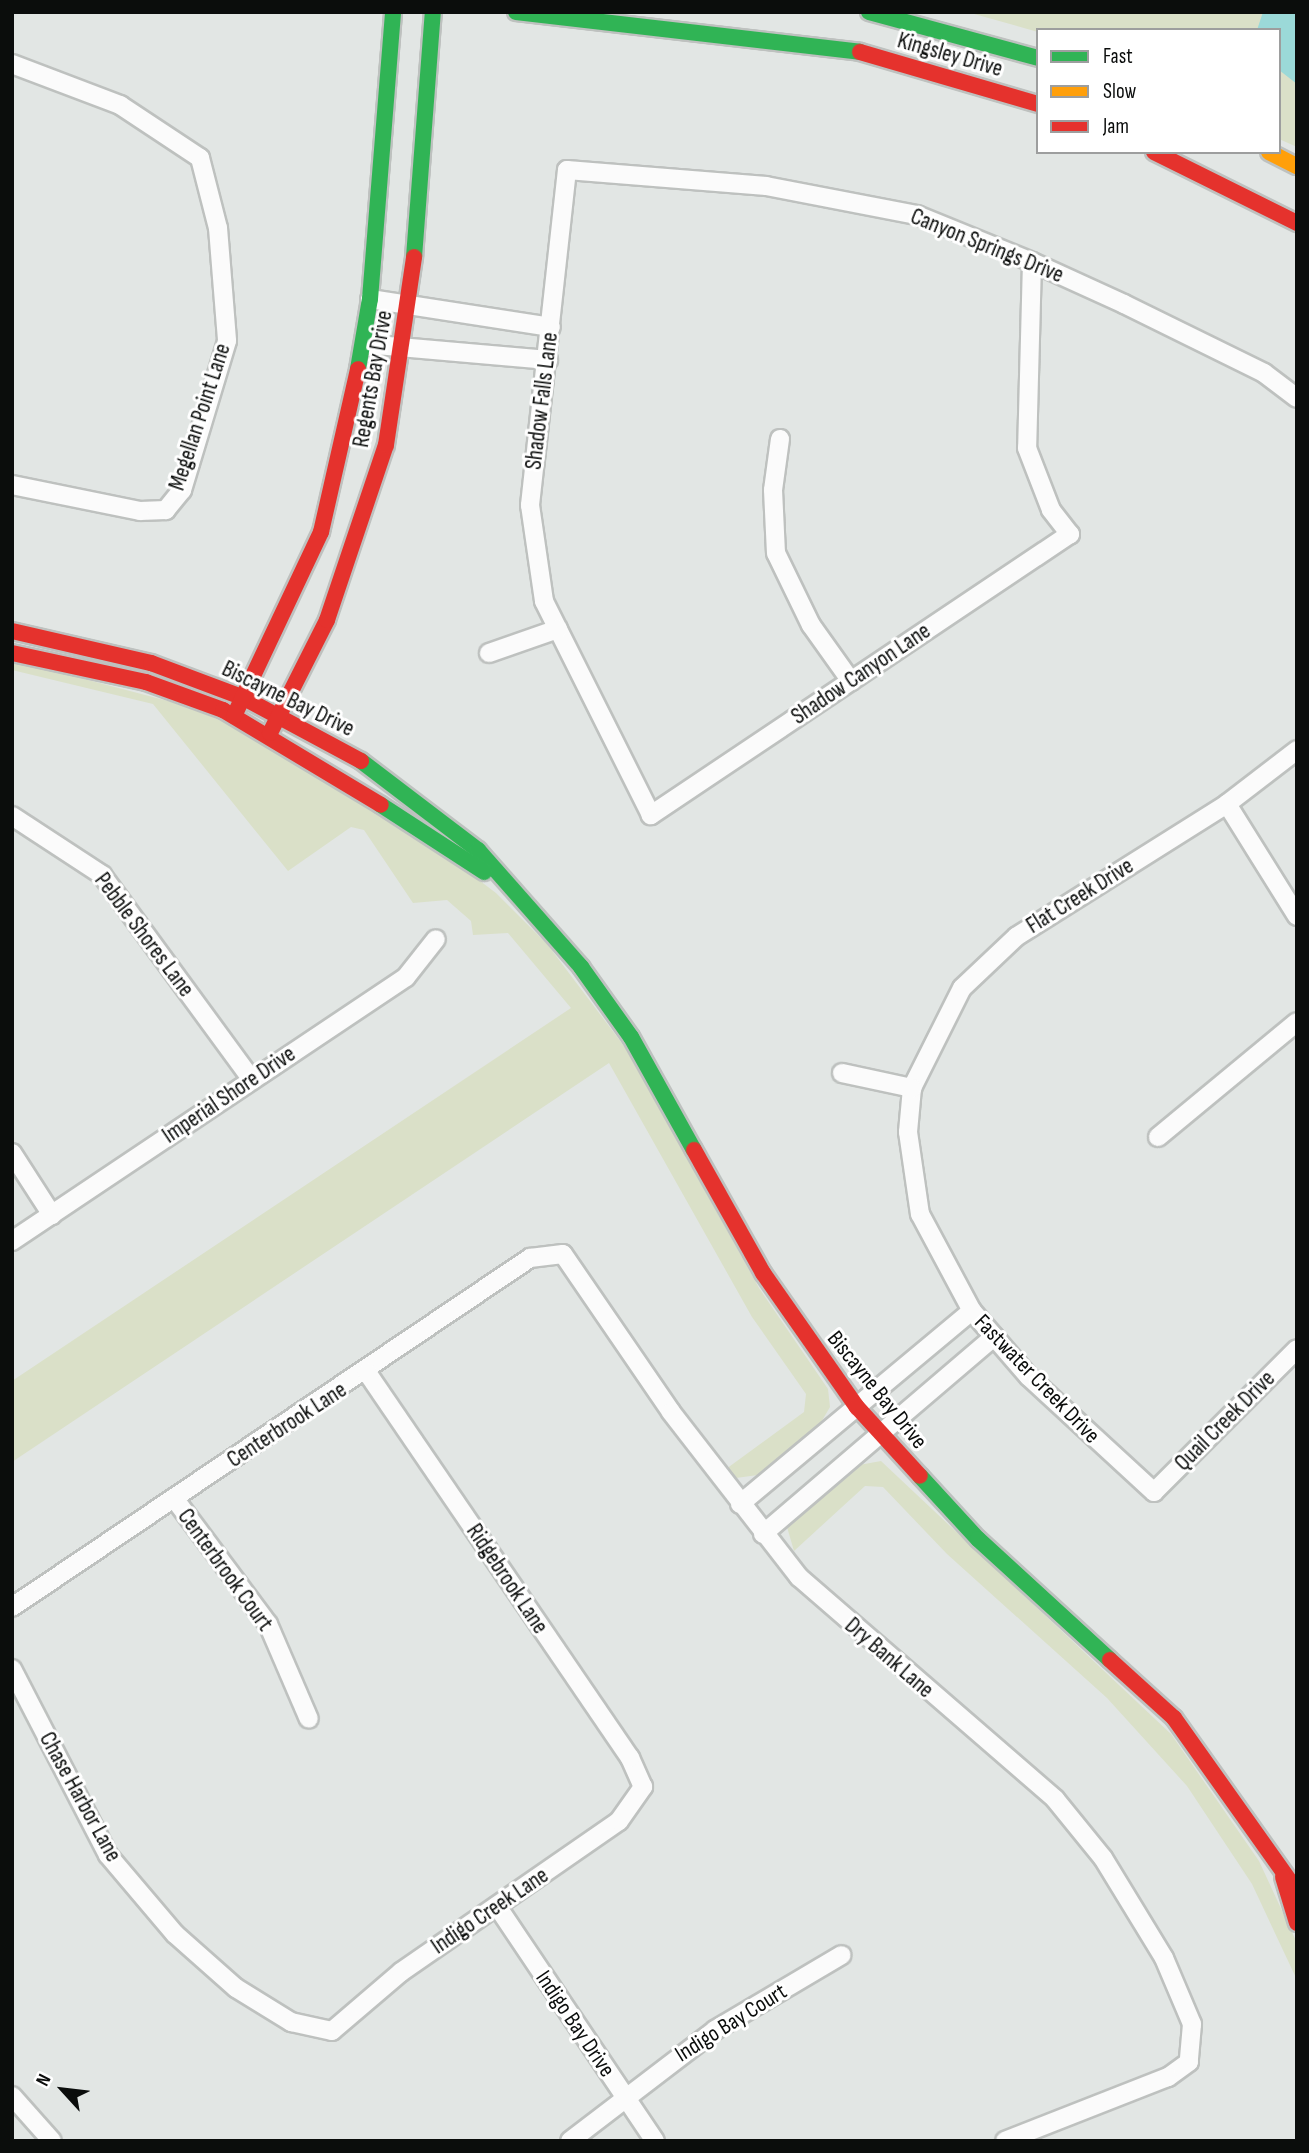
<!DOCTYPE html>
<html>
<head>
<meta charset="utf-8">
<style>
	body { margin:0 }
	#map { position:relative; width:1309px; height:2153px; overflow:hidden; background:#e2e6e4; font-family:"Sofia Sans Condensed",sans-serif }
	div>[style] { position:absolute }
	.green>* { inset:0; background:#dae0c8 }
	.water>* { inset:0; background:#9bd9d8 }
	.roads { filter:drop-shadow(2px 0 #bec1bf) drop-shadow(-2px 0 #bec1bf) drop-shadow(0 2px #bec1bf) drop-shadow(0 -2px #bec1bf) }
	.street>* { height:18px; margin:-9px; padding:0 9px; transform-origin:9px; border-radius:9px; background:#fbfbfb }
	.fast>* { height:16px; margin:-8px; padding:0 8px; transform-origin:8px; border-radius:8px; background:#30b455 }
	.slow>* { height:16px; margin:-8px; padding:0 8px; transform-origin:8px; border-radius:8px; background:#ff9f0a }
	.jam>* { height:16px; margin:-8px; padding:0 8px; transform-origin:8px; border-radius:8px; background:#e5322d }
	span { translate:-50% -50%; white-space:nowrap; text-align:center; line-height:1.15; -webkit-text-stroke:6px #fff; paint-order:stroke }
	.street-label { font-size:23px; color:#0b0d0c }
	.frame { position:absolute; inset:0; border:14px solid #0b0d0c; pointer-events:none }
	.legend { position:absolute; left:1036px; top:28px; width:245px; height:126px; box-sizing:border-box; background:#fff; border:2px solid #9d9e9e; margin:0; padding:9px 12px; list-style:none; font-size:21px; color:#0b0d0c }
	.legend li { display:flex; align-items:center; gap:14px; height:35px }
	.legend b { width:35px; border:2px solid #9d9e9e }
	.north { position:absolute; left:28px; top:2055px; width:70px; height:70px; -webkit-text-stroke:5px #fff; paint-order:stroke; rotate:297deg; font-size:19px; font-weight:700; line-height:28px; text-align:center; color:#0b0d0c }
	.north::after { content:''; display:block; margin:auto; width:24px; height:32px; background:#0b0d0c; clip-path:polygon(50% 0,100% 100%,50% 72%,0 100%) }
</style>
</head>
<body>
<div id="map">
	<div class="green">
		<div style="clip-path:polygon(967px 12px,1297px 12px,1297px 147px,1279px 139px,1279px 30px,1038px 32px)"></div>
		<div style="clip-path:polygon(12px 660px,187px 706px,251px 734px,427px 841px,496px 893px,547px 944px,627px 1050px,759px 1288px,828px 1389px,830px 1407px,820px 1424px,758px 1475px,736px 1478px,726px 1469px,804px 1412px,806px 1394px,752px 1317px,609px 1063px,12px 1462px,12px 1381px,571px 1008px,508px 933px,473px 935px,471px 921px,447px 900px,413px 903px,364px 830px,351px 827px,288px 871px,153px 704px,12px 670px)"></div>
		<div style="clip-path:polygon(881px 1461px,1171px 1734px,1259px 1861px,1297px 1943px,1297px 1980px,1252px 1884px,1187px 1786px,1107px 1698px,947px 1554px,883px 1487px,865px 1486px,794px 1551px,787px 1527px,859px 1465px)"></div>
	</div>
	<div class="water">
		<div style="clip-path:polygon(1263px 12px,1297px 12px,1297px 84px,1279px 70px,1279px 30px,1257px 30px)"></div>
	</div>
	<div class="roads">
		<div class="street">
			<div style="left:12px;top:64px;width:116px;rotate:20.8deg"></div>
			<div style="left:120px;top:105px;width:96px;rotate:33.5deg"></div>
			<div style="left:200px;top:158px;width:72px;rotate:75.6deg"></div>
			<div style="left:218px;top:228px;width:113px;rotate:85.4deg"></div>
			<div style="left:227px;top:341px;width:156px;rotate:106.8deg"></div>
			<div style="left:182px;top:490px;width:26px;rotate:129deg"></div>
			<div style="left:166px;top:510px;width:26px;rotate:178deg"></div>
			<div style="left:140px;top:511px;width:131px;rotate:-168.5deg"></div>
			<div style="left:1032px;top:262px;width:186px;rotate:91.5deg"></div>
			<div style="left:1027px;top:448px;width:66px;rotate:68.8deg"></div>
			<div style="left:1051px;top:510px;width:31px;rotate:52deg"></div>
			<div style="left:1070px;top:534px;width:505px;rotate:146.15deg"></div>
			<div style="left:651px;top:815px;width:239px;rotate:-116.6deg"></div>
			<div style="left:544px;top:601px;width:97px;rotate:-98.3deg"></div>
			<div style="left:530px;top:505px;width:337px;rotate:-83.7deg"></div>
			<div style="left:567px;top:170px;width:200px;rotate:4.6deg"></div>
			<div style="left:766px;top:186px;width:154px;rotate:10.9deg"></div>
			<div style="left:917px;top:215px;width:124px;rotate:22.2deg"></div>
			<div style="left:1032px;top:262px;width:101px;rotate:24.5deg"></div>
			<div style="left:1124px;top:304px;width:156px;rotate:26.2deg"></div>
			<div style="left:1264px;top:373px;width:41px;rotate:37.1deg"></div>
			<div style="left:370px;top:299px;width:183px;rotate:8.8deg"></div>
			<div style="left:365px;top:344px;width:184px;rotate:5deg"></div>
			<div style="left:780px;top:439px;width:51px;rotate:97.8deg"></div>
			<div style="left:773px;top:490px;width:63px;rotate:87.3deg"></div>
			<div style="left:776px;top:553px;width:80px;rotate:64.1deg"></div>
			<div style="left:811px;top:625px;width:69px;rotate:54.5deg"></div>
			<div style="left:489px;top:653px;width:73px;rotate:-19.2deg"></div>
			<div style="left:1297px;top:750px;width:88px;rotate:142.4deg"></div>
			<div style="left:1227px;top:804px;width:249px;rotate:147.8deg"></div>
			<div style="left:1016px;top:937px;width:74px;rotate:136.6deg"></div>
			<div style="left:962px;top:988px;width:112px;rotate:116.6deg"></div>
			<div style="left:912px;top:1088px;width:44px;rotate:95.2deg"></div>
			<div style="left:908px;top:1132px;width:83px;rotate:81.7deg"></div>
			<div style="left:920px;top:1214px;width:110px;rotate:61.8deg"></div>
			<div style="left:972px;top:1311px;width:87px;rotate:49.2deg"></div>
			<div style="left:1029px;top:1377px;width:170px;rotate:42.6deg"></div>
			<div style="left:1154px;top:1492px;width:202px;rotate:-45deg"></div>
			<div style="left:1227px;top:804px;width:132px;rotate:58deg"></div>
			<div style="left:12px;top:816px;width:108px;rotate:33.2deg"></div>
			<div style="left:102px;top:875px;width:254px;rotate:53.8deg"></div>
			<div style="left:842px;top:1073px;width:72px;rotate:12.1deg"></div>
			<div style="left:1158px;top:1137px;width:180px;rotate:-39.6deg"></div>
			<div style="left:12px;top:1153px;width:74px;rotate:57.2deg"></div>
			<div style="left:12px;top:1241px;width:474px;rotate:-33.8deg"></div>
			<div style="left:406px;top:977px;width:48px;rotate:-51.7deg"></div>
			<div style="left:174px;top:1498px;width:157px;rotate:53.3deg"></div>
			<div style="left:268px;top:1624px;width:103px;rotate:66.7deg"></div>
			<div style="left:740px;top:1504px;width:302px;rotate:-39.8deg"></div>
			<div style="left:763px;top:1534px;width:304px;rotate:-40.5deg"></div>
			<div style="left:12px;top:1607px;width:625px;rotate:-33.97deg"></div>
			<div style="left:530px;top:1258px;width:33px;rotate:-7deg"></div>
			<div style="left:563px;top:1254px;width:191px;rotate:55.6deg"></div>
			<div style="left:671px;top:1412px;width:209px;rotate:52.2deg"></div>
			<div style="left:799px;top:1577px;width:339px;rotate:40.9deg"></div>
			<div style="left:1055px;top:1799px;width:76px;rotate:50.9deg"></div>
			<div style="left:1103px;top:1858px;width:117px;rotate:58.6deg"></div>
			<div style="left:1164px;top:1958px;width:72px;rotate:67deg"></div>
			<div style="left:1192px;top:2024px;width:38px;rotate:95deg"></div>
			<div style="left:1189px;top:2062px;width:26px;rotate:144deg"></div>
			<div style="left:1168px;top:2077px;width:175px;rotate:158.6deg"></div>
			<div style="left:12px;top:1669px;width:209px;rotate:62.7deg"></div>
			<div style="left:108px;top:1855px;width:104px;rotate:49.7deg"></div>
			<div style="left:175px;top:1934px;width:81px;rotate:41.5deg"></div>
			<div style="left:236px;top:1988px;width:65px;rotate:31.7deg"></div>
			<div style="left:291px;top:2022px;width:42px;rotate:12.4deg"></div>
			<div style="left:332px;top:2031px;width:91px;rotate:-40.5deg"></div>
			<div style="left:401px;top:1972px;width:265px;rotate:-34.7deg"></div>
			<div style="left:619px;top:1821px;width:42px;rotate:-54.8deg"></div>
			<div style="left:643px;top:1787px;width:32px;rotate:-114deg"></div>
			<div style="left:630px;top:1758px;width:467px;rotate:-124.3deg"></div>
			<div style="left:497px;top:1906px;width:283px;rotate:56.1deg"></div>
			<div style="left:12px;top:2096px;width:60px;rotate:48.4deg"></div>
			<div style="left:570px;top:2141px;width:183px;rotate:-37.4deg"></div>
			<div style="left:715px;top:2030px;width:147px;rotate:-30.6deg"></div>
		</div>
		<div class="fast">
			<div style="left:516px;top:12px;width:346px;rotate:6.6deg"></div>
			<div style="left:869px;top:12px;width:175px;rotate:15.2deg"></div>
			<div style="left:414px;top:257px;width:246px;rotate:-85.6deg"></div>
			<div style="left:358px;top:369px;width:71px;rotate:-80.3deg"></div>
			<div style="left:370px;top:299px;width:288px;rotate:-85.4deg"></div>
			<div style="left:361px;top:761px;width:147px;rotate:37.3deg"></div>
			<div style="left:478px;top:850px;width:156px;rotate:48.6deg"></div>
			<div style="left:581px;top:967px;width:86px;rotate:54.5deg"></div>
			<div style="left:631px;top:1037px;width:129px;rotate:60.9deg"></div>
			<div style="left:381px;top:805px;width:123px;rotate:33deg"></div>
			<div style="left:920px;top:1476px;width:86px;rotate:47.4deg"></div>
			<div style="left:978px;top:1539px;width:179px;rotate:42.5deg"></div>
		</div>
		<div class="slow">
			<div style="left:1269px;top:152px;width:31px;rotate:27deg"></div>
		</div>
		<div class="jam">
			<div style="left:860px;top:52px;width:185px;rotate:16.3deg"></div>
			<div style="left:1154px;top:152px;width:160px;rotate:26.4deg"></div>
			<div style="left:12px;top:631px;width:143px;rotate:13deg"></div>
			<div style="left:151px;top:663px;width:99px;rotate:20.6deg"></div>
			<div style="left:244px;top:698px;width:133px;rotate:28.3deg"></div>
			<div style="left:12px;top:653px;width:137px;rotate:12.2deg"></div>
			<div style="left:146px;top:682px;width:82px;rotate:20deg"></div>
			<div style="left:223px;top:710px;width:184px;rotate:31deg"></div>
			<div style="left:234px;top:716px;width:204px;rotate:-64.7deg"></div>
			<div style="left:321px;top:532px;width:167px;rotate:-77.2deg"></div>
			<div style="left:270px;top:733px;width:127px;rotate:-63.2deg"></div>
			<div style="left:327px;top:620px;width:185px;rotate:-71.4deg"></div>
			<div style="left:386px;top:445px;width:190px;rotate:-81.5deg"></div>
			<div style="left:694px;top:1150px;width:141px;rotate:60.7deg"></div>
			<div style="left:763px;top:1273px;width:164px;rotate:55deg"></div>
			<div style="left:857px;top:1407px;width:93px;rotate:47.6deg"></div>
			<div style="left:1110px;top:1660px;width:86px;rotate:42.2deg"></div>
			<div style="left:1174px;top:1718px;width:212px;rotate:54.6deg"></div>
			<div style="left:1283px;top:1877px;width:48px;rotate:73.1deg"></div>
		</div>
	</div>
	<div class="street-label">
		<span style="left:950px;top:55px;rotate:16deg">Kingsley Drive</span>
		<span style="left:987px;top:246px;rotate:22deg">Canyon Springs Drive</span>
		<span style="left:373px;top:379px;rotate:-80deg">Regents Bay Drive</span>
		<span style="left:542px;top:401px;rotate:-83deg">Shadow Falls Lane</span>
		<span style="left:200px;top:417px;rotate:-72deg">Megellan Point Lane</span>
		<span style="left:861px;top:674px;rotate:-34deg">Shadow Canyon Lane</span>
		<span style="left:288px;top:699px;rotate:26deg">Biscayne Bay Drive</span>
		<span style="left:1080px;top:896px;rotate:-32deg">Flat Creek Drive</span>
		<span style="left:144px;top:935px;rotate:53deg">Pebble Shores Lane</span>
		<span style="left:229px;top:1095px;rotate:-34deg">Imperial Shore Drive</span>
		<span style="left:1037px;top:1379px;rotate:46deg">Fastwater Creek Drive</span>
		<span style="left:877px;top:1390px;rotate:51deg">Biscayne Bay Drive</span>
		<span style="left:1225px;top:1421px;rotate:-45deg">Quail Creek Drive</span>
		<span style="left:287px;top:1425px;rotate:-33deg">Centerbrook Lane</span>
		<span style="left:225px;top:1570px;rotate:54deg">Centerbrook Court</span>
		<span style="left:507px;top:1579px;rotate:56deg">Ridgebrook Lane</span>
		<span style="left:889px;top:1658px;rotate:41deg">Dry Bank Lane</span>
		<span style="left:80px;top:1797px;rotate:61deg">Chase Harbor Lane</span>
		<span style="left:490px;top:1911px;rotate:-34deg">Indigo Creek Lane</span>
		<span style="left:731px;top:2023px;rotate:-32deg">Indigo Bay Court</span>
		<span style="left:575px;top:2024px;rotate:56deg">Indigo Bay Drive</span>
	</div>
	<div class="frame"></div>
	<ul class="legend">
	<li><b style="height:9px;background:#30b455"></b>Fast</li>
	<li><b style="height:9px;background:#ff9f0a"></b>Slow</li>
	<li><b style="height:9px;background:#e5322d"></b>Jam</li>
	</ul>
	<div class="north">N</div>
</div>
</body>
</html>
